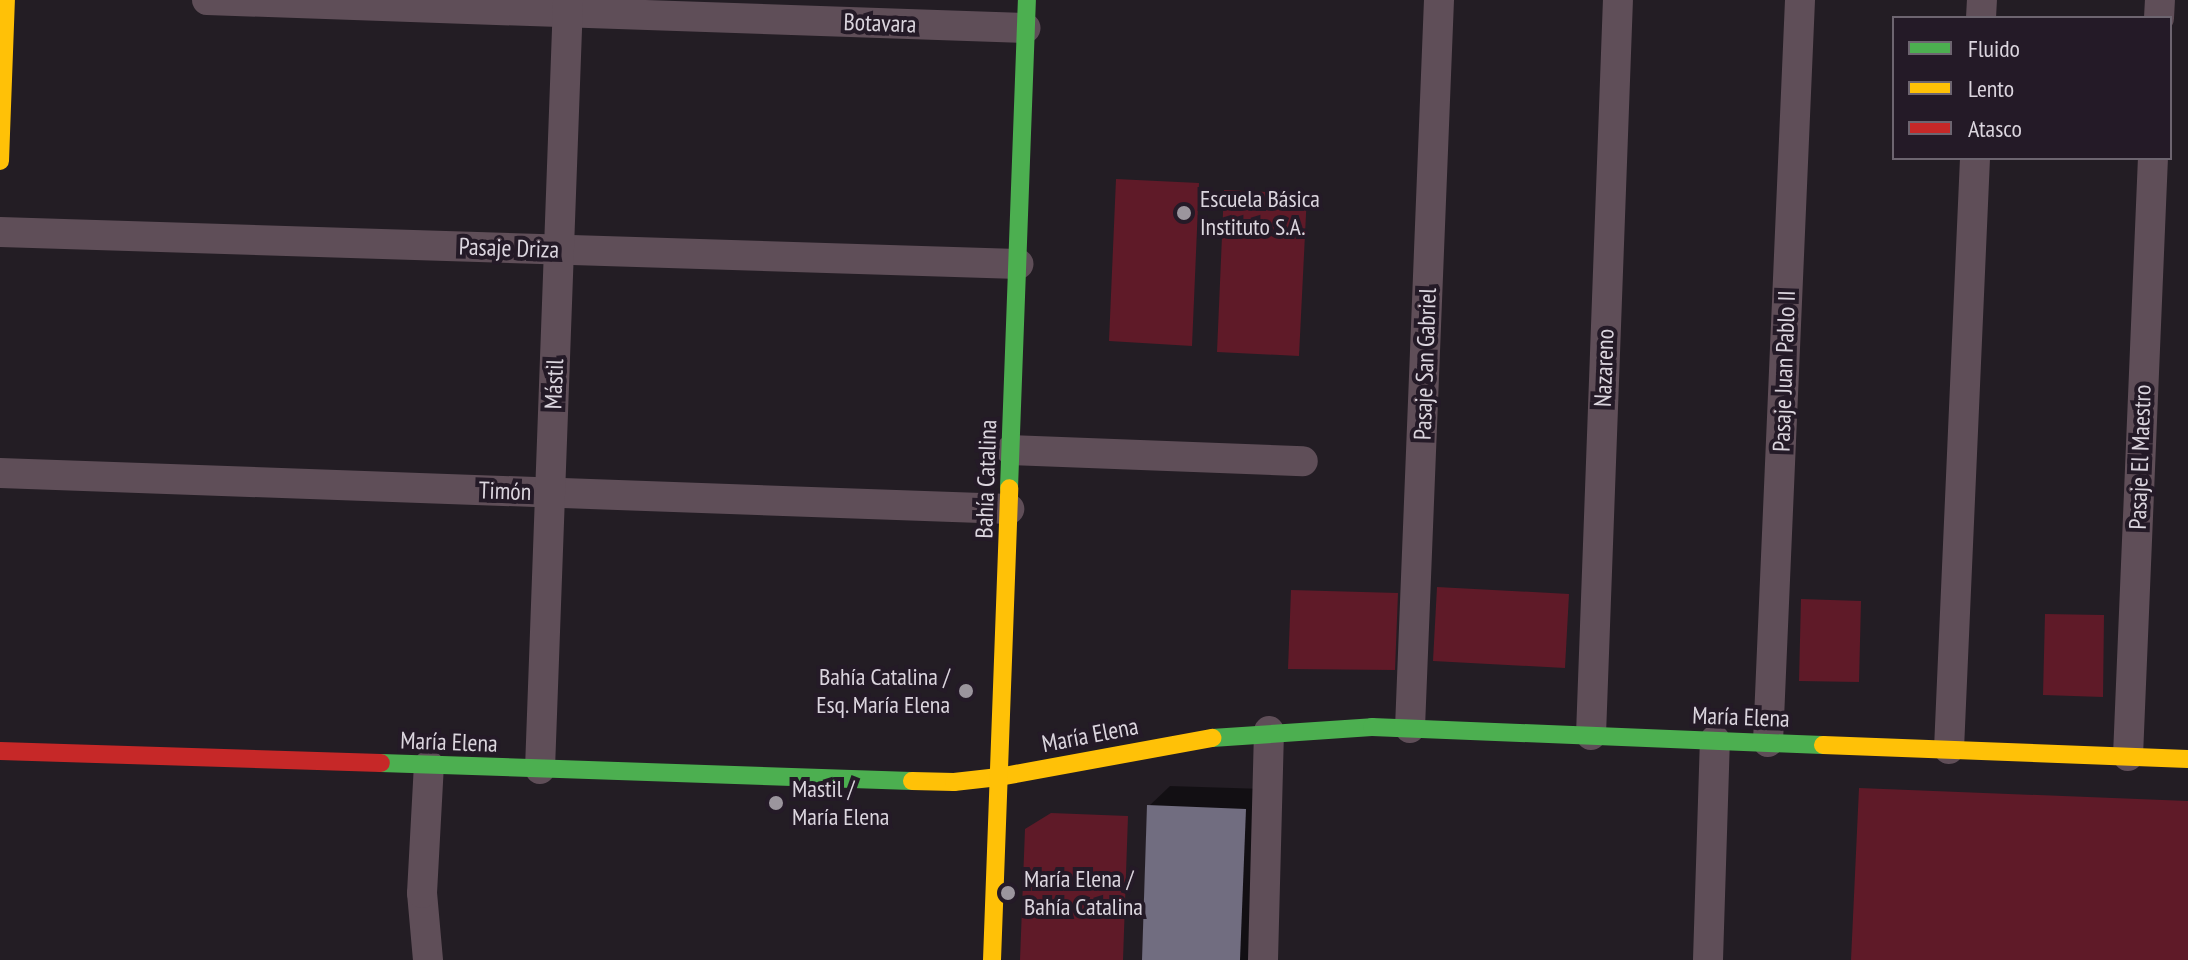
<!DOCTYPE html>
<html>
<head>
<meta charset="utf-8">
<style>
	body { margin:0 }
	#map { position:relative; width:2188px; height:960px; overflow:hidden; background:#231d24; font-family:"PT Sans Narrow",sans-serif }
	div>[style] { position:absolute }
	.green>* { inset:0; background:#5f1a28 }
	.shadow>* { inset:0; background:#0007 }
	.building>* { inset:0; background:#716d80 }
	.street>* { height:30px; margin:-15px; padding:0 15px; transform-origin:15px; border-radius:15px; background:#5f4e58 }
	.fast>* { height:18px; margin:-9px; padding:0 9px; transform-origin:9px; border-radius:9px; background:#4caf50 }
	.slow>* { height:18px; margin:-9px; padding:0 9px; transform-origin:9px; border-radius:9px; background:#ffc107 }
	.jam>* { height:18px; margin:-9px; padding:0 9px; transform-origin:9px; border-radius:9px; background:#c62828 }
	.dots>* { width:22px; height:22px; translate:-50% -50%; box-sizing:border-box; border:4px solid #241a27; border-radius:50% }
	span { translate:-50% -50%; white-space:nowrap; text-align:center; line-height:1.15; -webkit-text-stroke:8px #241a27; paint-order:stroke }
	.street-label { font-size:24px; color:#dbd5de }
	.poi-label { font-size:24px; color:#dbd5de }
	.left { translate:0 -50%; text-align:left }
	.right { translate:-100% -50%; text-align:right }
	.legend { position:absolute; left:1892px; top:16px; width:280px; height:144px; box-sizing:border-box; background:#241a27; border:2px solid #6d6570; margin:0; padding:10px 14px; list-style:none; font-size:24px; color:#dbd5de }
	.legend li { display:flex; align-items:center; gap:16px; height:40px }
	.legend b { width:40px; border:2px solid #6d6570 }
</style>
</head>
<body>
<div id="map">
	<div class="green">
		<div style="clip-path:polygon(1116px 179px,1199px 183px,1192px 346px,1109px 341px)"></div>
		<div style="clip-path:polygon(1224px 190px,1307px 194px,1299px 356px,1217px 352px)"></div>
		<div style="clip-path:polygon(1437px 587px,1569px 594px,1565px 668px,1433px 661px)"></div>
		<div style="clip-path:polygon(1291px 590px,1398px 593px,1395px 670px,1288px 669px)"></div>
		<div style="clip-path:polygon(1801px 599px,1861px 601px,1859px 682px,1799px 681px)"></div>
		<div style="clip-path:polygon(2045px 614px,2104px 615px,2103px 697px,2043px 695px)"></div>
		<div style="clip-path:polygon(1859px 788px,2188px 801px,2188px 960px,1851px 960px)"></div>
		<div style="clip-path:polygon(1051px 813px,1128px 816px,1123px 960px,1020px 960px,1025px 829px)"></div>
	</div>
	<div class="shadow">
		<div style="clip-path:polygon(1170px 786px,1265px 789px,1258px 960px,1144px 960px,1149px 806px)"></div>
	</div>
	<div class="building">
		<div style="clip-path:polygon(1147px 805px,1246px 809px,1240px 960px,1142px 960px)"></div>
	</div>
	<div class="street">
		<div style="left:207px;top:0;width:819px;rotate:1.96deg"></div>
		<div style="left:1981px;top:18px;width:18px;rotate:-87deg"></div>
		<div style="left:2159px;top:18px;width:18px;rotate:-87deg"></div>
		<div style="left:0;top:232px;width:1019px;rotate:1.8deg"></div>
		<div style="left:1011px;top:450px;width:292px;rotate:2.2deg"></div>
		<div style="left:0;top:473px;width:1010px;rotate:2.04deg"></div>
		<div style="left:1410px;top:728px;width:729px;rotate:-87.72deg"></div>
		<div style="left:1591px;top:735px;width:735px;rotate:-87.9deg"></div>
		<div style="left:1768px;top:742px;width:743px;rotate:-87.53deg"></div>
		<div style="left:1949px;top:749px;width:592px;rotate:-87.48deg"></div>
		<div style="left:2128px;top:756px;width:599px;rotate:-87.61deg"></div>
		<div style="left:540px;top:769px;width:770px;rotate:-87.91deg"></div>
		<div style="left:428px;top:960px;width:67px;rotate:-95.1deg"></div>
		<div style="left:422px;top:893px;width:128px;rotate:-86.9deg"></div>
		<div style="left:1263px;top:960px;width:229px;rotate:-88.5deg"></div>
		<div style="left:1708px;top:960px;width:220px;rotate:-88.2deg"></div>
	</div>
	<div class="fast">
		<div style="left:1009px;top:488px;width:488px;rotate:-87.9deg"></div>
		<div style="left:1212px;top:738px;width:160px;rotate:-3.9deg"></div>
		<div style="left:1372px;top:727px;width:451px;rotate:2.3deg"></div>
		<div style="left:381px;top:763px;width:531px;rotate:1.94deg"></div>
	</div>
	<div class="slow">
		<div style="left:0;top:161px;width:161px;rotate:-87.9deg"></div>
		<div style="left:1823px;top:745px;width:365px;rotate:2.2deg"></div>
		<div style="left:912px;top:781px;width:42px;rotate:1.4deg"></div>
		<div style="left:954px;top:782px;width:45px;rotate:-6.3deg"></div>
		<div style="left:999px;top:777px;width:217px;rotate:-10.4deg"></div>
		<div style="left:992px;top:960px;width:472px;rotate:-87.9deg"></div>
	</div>
	<div class="jam">
		<div style="left:0;top:751px;width:381px;rotate:1.8deg"></div>
	</div>
	<div class="dots">
		<div style="left:1184px;top:213px;background:#9b959d"></div>
		<div style="left:966px;top:691px;background:#9b959d"></div>
		<div style="left:776px;top:803px;background:#9b959d"></div>
		<div style="left:1008px;top:893px;background:#9b959d"></div>
	</div>
	<div class="street-label">
		<span style="left:880px;top:23px;rotate:2deg">Botavara</span>
		<span style="left:509px;top:248px;rotate:2deg">Pasaje Driza</span>
		<span style="left:1425px;top:364px;rotate:-88deg">Pasaje San Gabriel</span>
		<span style="left:1604px;top:368px;rotate:-88deg">Nazareno</span>
		<span style="left:1784px;top:371px;rotate:-88deg">Pasaje Juan Pablo II</span>
		<span style="left:554px;top:384px;rotate:-88deg">Mástil</span>
		<span style="left:2140px;top:457px;rotate:-88deg">Pasaje El Maestro</span>
		<span style="left:986px;top:479px;rotate:-88deg">Bahía Catalina</span>
		<span style="left:505px;top:491px;rotate:2deg">Timón</span>
		<span style="left:1741px;top:717px;rotate:2deg">María Elena</span>
		<span style="left:1090px;top:735px;rotate:-11deg">María Elena</span>
		<span style="left:449px;top:742px;rotate:2deg">María Elena</span>
	</div>
	<div class="poi-label">
		<span class="left" style="left:1200px;top:213px">Escuela Básica<br>Instituto S.A.</span>
		<span class="right" style="left:950px;top:691px">Bahía Catalina /<br>Esq. María Elena</span>
		<span class="left" style="left:792px;top:803px">Mastil /<br>María Elena</span>
		<span class="left" style="left:1024px;top:893px">María Elena /<br>Bahía Catalina</span>
	</div>
	<ul class="legend">
	<li><b style="height:10px;background:#4caf50"></b>Fluido</li>
	<li><b style="height:10px;background:#ffc107"></b>Lento</li>
	<li><b style="height:10px;background:#c62828"></b>Atasco</li>
	</ul>
</div>
</body>
</html>
